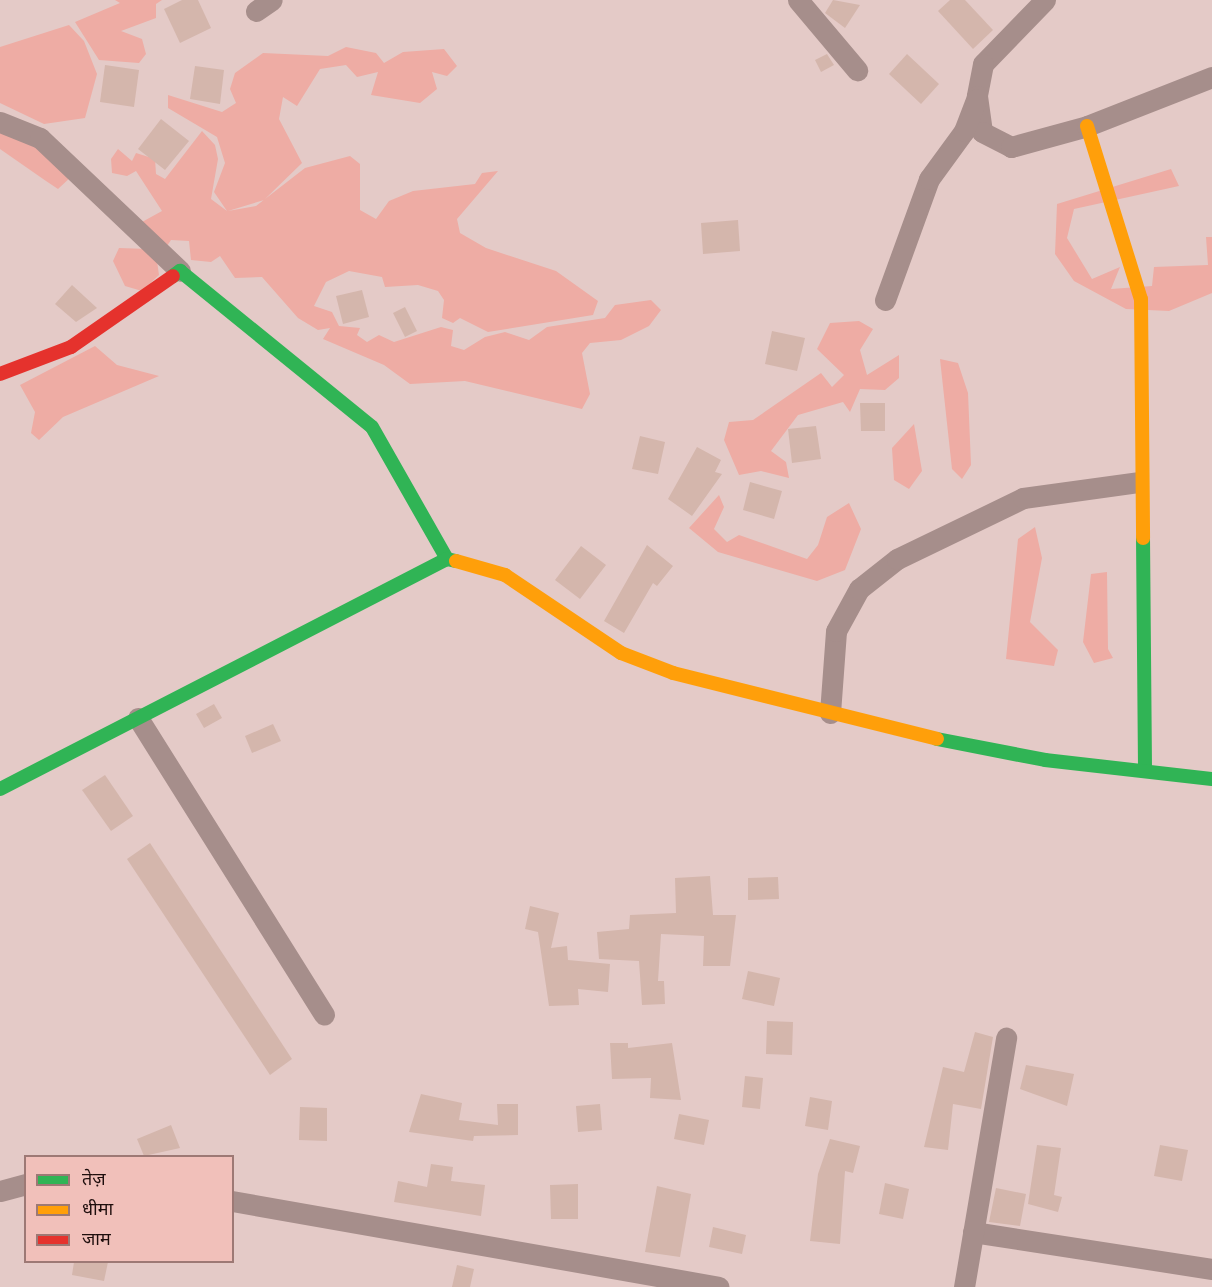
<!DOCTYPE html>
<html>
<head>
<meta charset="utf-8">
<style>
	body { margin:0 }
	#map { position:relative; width:1212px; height:1287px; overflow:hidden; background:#e4cac7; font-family:"Alegreya Sans","Noto Sans Devanagari",sans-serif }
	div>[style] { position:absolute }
	.green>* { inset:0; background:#eeaca4 }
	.building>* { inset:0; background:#d4b6ac }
	.street>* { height:21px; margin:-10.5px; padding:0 10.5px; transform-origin:10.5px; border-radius:10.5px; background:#a68e8b }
	.fast>* { height:14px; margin:-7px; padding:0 7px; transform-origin:7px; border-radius:7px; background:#30b455 }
	.slow>* { height:14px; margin:-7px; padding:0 7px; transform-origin:7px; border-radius:7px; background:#ff9f0a }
	.jam>* { height:14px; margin:-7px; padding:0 7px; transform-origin:7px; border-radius:7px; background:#e5322d }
	span { translate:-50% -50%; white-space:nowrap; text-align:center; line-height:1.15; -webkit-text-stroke:4.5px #f1c0ba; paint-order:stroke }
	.legend { position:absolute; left:24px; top:1155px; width:210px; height:108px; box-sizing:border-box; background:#f1c0ba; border:2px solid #9d7975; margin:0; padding:8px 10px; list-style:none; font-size:18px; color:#1f0e0d }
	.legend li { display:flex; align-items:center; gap:12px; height:30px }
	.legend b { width:30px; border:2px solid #9d7975 }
</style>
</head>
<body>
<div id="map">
	<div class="green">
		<div style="clip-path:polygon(115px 0,162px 0,156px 4px,156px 18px,121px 31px,142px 39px,146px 54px,139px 63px,99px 60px,75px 22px,120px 3px)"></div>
		<div style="clip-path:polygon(69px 25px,84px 41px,97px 74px,85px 118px,44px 124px,0 103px,0 47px)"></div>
		<div style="clip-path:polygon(346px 47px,376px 53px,384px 63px,403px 52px,444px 49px,457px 66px,447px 76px,432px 72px,437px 89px,420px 103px,371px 95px,378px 72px,357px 77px,346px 65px,320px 69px,297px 106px,283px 97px,279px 119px,302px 163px,264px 200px,228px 211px,256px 206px,305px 168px,350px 156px,360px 164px,360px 210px,376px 219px,389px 201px,413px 191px,475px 184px,482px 173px,498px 171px,457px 219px,460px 233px,486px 248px,556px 271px,598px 301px,593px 315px,488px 332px,460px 318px,453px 323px,442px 318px,444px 300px,438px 291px,418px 285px,385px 287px,382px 277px,349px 271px,326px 282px,314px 306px,332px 312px,339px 326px,360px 328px,357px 335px,367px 342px,379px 335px,394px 342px,441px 327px,453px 330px,451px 346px,464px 350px,485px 337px,505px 332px,529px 340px,547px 327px,605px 318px,615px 305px,651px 300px,661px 310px,649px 326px,621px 340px,590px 343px,582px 353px,590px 394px,582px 409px,465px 381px,410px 384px,384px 365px,323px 339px,330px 328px,318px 330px,298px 318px,262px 277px,235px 278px,220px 256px,211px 262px,191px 260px,189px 241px,171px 240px,157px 261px,159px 275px,142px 291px,125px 286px,113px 261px,119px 248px,148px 249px,142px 222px,162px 211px,136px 171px,127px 176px,112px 173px,111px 159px,118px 149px,132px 161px,136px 153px,155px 159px,156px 174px,165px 179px,202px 131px,215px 145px,218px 159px,211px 199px,227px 211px,214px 192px,225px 163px,217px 137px,168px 108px,168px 95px,222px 112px,236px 103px,230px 89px,235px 73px,263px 53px,328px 56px)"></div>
		<div style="clip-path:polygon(0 125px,40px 143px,73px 175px,58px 189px,46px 181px,0 149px)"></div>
		<div style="clip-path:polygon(1171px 169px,1179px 186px,1074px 209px,1067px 238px,1092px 279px,1120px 267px,1111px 289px,1152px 286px,1154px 267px,1208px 265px,1206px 237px,1212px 237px,1212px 293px,1169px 311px,1126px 309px,1074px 281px,1055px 254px,1057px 204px)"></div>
		<div style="clip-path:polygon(859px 321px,873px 329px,860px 350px,867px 375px,899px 355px,899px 378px,885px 390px,860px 389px,850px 412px,843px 402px,798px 415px,771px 451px,786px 462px,789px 478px,761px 471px,739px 475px,724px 440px,729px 422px,753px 420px,821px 373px,832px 387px,844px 375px,817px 349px,830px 323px)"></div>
		<div style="clip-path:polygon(95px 346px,117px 365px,159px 376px,63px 417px,39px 440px,31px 433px,35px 412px,20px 385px)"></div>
		<div style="clip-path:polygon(940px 359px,958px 363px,968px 393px,971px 465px,962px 479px,952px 469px)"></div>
		<div style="clip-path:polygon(914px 424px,922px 471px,909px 489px,894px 480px,892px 448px)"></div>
		<div style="clip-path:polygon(719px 495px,724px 507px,714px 529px,727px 542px,739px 535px,807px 559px,818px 545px,827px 517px,849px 503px,861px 529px,845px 570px,817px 581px,718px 552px,689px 528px)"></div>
		<div style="clip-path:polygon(1035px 527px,1042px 558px,1030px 622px,1058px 650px,1054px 666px,1006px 659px,1018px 539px)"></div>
		<div style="clip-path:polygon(1107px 572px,1108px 649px,1113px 658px,1094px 663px,1083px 642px,1091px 574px)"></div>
	</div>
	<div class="building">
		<div style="clip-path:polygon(182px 0,198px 0,211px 28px,180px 43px,164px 9px)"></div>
		<div style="clip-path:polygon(833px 0,860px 5px,845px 28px,825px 13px)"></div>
		<div style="clip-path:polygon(950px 0,965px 0,993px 30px,973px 49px,938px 11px)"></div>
		<div style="clip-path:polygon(827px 54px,834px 65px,821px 72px,815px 60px)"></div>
		<div style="clip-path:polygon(907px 54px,939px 84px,921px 104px,889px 74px)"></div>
		<div style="clip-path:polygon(105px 65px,139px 70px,134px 107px,100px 102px)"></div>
		<div style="clip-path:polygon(195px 66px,224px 70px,220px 104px,190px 99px)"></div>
		<div style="clip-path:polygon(161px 119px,189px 141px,165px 170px,138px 149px)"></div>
		<div style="clip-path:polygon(738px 220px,740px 251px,703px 254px,701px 223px)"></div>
		<div style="clip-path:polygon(72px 285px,97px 308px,76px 322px,55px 304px)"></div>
		<div style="clip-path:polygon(362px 290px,369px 317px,343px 324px,336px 296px)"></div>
		<div style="clip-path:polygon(405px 307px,417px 331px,405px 337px,393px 313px)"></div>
		<div style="clip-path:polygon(772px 331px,805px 338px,797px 371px,765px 364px)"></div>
		<div style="clip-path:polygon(860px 403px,885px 403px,885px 431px,861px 431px)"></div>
		<div style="clip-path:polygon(816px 426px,821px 459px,792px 463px,788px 429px)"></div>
		<div style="clip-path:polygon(640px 436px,665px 442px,658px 474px,632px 469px)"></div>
		<div style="clip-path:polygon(697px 447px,721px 460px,715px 472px,722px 474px,692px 516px,668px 499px)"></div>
		<div style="clip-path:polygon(750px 482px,782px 491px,774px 519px,743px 510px)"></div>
		<div style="clip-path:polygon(647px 545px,673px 566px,657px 586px,653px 583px,624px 633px,604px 621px)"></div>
		<div style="clip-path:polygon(581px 546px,606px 565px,580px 599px,555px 580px)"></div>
		<div style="clip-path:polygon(214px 704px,222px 718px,204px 728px,196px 714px)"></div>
		<div style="clip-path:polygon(273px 724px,281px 741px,252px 753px,245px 736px)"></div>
		<div style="clip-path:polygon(105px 775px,133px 816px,111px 831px,82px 790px)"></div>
		<div style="clip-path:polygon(150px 843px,292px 1059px,270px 1075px,127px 859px)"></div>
		<div style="clip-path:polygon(710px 876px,713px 915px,736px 915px,730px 966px,703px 966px,704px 936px,661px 934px,658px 981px,664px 981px,665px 1004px,642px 1005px,639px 961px,599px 959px,597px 932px,629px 929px,630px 915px,676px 913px,675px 878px)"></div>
		<div style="clip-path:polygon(778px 877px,779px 899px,748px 900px,748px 878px)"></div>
		<div style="clip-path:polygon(530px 906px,559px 913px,551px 948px,567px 946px,568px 960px,610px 964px,608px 992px,578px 989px,579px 1005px,549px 1006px,538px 932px,525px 929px)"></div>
		<div style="clip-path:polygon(748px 971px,780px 978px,774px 1006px,742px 999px)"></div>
		<div style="clip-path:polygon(767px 1021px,793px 1022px,792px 1055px,766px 1054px)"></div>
		<div style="clip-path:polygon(975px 1032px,993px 1037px,981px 1109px,953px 1104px,948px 1150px,924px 1147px,943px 1067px,964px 1072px)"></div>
		<div style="clip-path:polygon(610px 1043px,628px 1043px,628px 1048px,672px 1043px,681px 1100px,650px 1098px,651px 1078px,612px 1079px)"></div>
		<div style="clip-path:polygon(1026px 1065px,1074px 1074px,1067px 1106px,1020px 1089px)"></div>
		<div style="clip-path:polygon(745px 1076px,763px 1078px,760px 1109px,742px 1107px)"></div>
		<div style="clip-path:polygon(421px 1094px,462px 1103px,459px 1120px,498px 1125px,497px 1104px,518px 1104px,518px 1135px,474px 1136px,473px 1141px,409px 1132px)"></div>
		<div style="clip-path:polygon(810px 1097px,832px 1101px,828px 1130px,805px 1126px)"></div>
		<div style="clip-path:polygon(600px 1104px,602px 1130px,578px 1132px,576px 1106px)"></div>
		<div style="clip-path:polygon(300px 1107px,327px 1108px,327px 1141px,299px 1140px)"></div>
		<div style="clip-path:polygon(679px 1114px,709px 1120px,704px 1145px,674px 1139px)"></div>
		<div style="clip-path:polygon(171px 1125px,180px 1148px,144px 1156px,137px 1139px)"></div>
		<div style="clip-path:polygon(830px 1139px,860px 1146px,853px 1173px,845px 1171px,840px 1244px,810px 1241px,818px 1174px)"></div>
		<div style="clip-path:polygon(1037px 1145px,1061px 1148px,1054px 1195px,1062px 1197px,1058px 1212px,1028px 1204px)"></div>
		<div style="clip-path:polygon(1160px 1145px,1188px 1150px,1182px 1181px,1154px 1176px)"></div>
		<div style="clip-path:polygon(431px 1164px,453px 1167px,451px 1181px,485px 1185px,481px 1216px,394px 1202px,398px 1181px,427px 1187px)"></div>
		<div style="clip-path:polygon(885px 1183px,909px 1189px,903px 1219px,879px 1214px)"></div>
		<div style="clip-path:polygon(578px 1184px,578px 1219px,551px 1219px,550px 1185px)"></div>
		<div style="clip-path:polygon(657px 1186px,691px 1194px,680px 1257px,645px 1252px)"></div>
		<div style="clip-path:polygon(996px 1188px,1026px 1194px,1020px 1226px,989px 1222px)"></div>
		<div style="clip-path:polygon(713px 1227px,746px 1235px,742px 1254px,709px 1247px)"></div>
		<div style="clip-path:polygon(74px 1262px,108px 1262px,104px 1281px,72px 1275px)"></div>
		<div style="clip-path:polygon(457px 1265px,474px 1269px,470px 1287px,452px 1287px)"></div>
	</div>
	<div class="street">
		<div style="left:798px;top:0;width:92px;rotate:49.9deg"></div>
		<div style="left:1045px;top:0;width:89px;rotate:134.1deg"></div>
		<div style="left:983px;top:64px;width:33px;rotate:101deg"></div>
		<div style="left:977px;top:96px;width:36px;rotate:82deg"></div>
		<div style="left:982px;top:132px;width:33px;rotate:27deg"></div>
		<div style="left:1011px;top:147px;width:79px;rotate:-15.4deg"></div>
		<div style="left:1087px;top:126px;width:134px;rotate:-21.4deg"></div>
		<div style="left:256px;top:11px;width:19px;rotate:-35deg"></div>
		<div style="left:0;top:122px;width:43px;rotate:21.8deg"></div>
		<div style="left:40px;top:138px;width:193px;rotate:43.5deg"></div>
		<div style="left:885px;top:300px;width:129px;rotate:-70deg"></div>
		<div style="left:929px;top:179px;width:59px;rotate:-53.9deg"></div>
		<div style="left:964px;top:131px;width:34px;rotate:-69deg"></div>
		<div style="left:830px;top:713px;width:82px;rotate:-85.8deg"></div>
		<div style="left:836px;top:631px;width:48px;rotate:-61.3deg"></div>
		<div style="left:859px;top:589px;width:48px;rotate:-38.3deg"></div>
		<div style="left:897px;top:559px;width:140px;rotate:-25.8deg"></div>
		<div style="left:1023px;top:498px;width:116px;rotate:-7.9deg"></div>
		<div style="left:138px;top:718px;width:350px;rotate:57.9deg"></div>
		<div style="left:0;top:1191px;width:27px;rotate:-15deg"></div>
		<div style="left:232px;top:1201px;width:494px;rotate:10deg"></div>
		<div style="left:973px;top:1232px;width:242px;rotate:8.8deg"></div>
		<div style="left:964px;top:1287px;width:253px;rotate:-80.4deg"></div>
	</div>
	<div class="fast">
		<div style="left:173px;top:276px;width:9px;rotate:-36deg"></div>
		<div style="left:180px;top:271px;width:247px;rotate:39.1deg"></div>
		<div style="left:372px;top:427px;width:152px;rotate:60.4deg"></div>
		<div style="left:447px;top:559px;width:9px;rotate:13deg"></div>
		<div style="left:1143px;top:538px;width:231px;rotate:89.5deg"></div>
		<div style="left:937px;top:739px;width:110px;rotate:11deg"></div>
		<div style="left:1045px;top:760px;width:168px;rotate:6.5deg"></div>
		<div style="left:0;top:789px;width:503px;rotate:-27.23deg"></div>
	</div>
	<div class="slow">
		<div style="left:1087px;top:126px;width:181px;rotate:72.7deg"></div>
		<div style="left:1141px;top:299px;width:239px;rotate:89.5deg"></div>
		<div style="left:456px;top:561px;width:51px;rotate:15.9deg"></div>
		<div style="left:505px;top:575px;width:140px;rotate:33.9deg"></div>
		<div style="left:621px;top:653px;width:56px;rotate:21deg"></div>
		<div style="left:673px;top:673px;width:272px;rotate:14deg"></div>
	</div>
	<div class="jam">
		<div style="left:0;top:374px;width:76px;rotate:-20.8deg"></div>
		<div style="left:71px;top:347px;width:124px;rotate:-34.8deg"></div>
	</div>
	<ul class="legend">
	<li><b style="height:8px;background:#30b455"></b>तेज़</li>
	<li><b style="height:8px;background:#ff9f0a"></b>धीमा</li>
	<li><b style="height:8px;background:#e5322d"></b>जाम</li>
	</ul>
</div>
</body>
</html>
